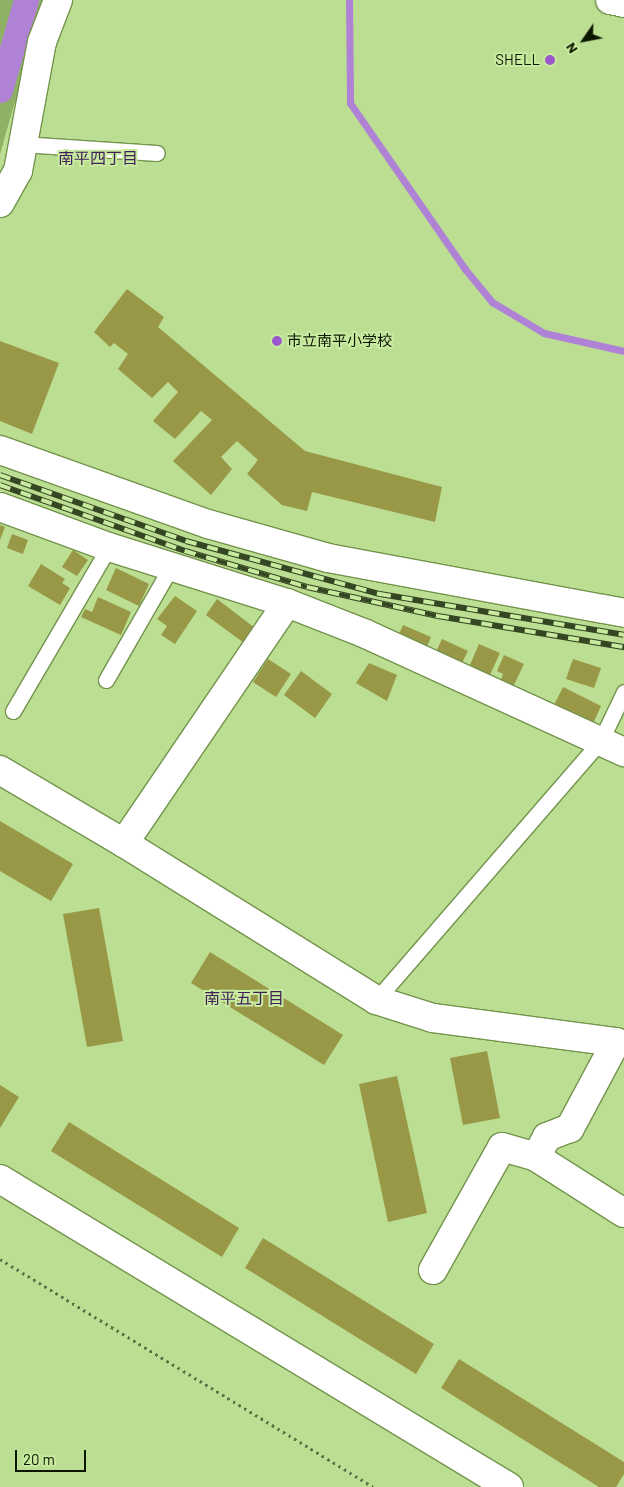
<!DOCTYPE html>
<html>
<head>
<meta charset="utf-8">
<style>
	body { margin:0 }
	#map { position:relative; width:624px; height:1487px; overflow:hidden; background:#bbde93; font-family:Barlow,"Noto Sans JP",sans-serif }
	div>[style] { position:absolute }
	.green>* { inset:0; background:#8fb165 }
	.stream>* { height:7px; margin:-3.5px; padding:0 3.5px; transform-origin:3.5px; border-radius:3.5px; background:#b082d5 }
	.canal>* { height:25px; margin:-12.5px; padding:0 12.5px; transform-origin:12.5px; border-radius:12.5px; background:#b082d5 }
	.building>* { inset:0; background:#989846 }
	.path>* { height:3px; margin-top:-1.5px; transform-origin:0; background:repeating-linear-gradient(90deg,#5c7243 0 2.5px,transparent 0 6.5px) }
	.roads { filter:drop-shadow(1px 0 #73934b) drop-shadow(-1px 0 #73934b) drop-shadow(0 1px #73934b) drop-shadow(0 -1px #73934b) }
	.lane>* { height:15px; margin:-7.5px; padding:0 7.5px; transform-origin:7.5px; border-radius:7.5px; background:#fff }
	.street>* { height:28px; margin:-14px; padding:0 14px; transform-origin:14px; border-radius:14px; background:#fff }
	.secondary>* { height:28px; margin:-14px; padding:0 14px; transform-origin:14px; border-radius:14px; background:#fff }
	.rail>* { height:5.5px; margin-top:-2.75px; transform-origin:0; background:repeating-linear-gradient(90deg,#c8eba0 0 11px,#354622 0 22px); box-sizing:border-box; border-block:1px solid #354622 }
	.dots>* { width:14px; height:14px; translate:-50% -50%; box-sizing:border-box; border:2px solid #c8eba0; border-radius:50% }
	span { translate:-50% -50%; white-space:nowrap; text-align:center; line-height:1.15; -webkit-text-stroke:4px #c8eba0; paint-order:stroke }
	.poi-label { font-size:15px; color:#0c1700 }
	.right { translate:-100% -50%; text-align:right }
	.left { translate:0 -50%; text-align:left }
	.neighbourhood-label { font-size:16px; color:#402058 }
	.north { position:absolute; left:559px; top:15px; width:50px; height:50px; -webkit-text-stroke:4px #c8eba0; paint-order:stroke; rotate:237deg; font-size:14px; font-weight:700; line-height:20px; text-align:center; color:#0c1700 }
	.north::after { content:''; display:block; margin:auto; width:18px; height:22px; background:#0c1700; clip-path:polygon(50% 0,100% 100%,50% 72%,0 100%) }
	.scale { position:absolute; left:15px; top:1450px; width:71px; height:22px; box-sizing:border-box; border:2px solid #0c1700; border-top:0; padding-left:6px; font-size:15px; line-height:18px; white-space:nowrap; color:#0c1700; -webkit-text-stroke:4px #c8eba0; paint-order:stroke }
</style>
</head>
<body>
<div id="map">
	<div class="green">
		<div style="clip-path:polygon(0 0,44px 0,0 154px)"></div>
	</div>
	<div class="stream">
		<div style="left:349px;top:0;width:103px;rotate:89.4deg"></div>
		<div style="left:350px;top:103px;width:202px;rotate:55.3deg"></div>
		<div style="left:465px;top:269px;width:43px;rotate:50.7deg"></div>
		<div style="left:492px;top:302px;width:61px;rotate:30.8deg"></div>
		<div style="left:544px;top:333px;width:82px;rotate:12.7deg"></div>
	</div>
	<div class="canal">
		<div style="left:0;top:90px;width:94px;rotate:-73.9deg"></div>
	</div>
	<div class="building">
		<div style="clip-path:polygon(127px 289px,164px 317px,158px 327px,305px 451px,442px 487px,435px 522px,312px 492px,307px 511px,282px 505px,247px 474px,258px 460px,237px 441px,221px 457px,232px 469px,211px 495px,173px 461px,212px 420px,201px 411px,175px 439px,153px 421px,178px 392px,168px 382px,152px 398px,118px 369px,128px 354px,114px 343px,110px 347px,94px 332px)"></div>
		<div style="clip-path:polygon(0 341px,59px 363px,32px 434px,0 421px)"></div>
		<div style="clip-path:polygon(0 525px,5px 527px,0 540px)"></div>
		<div style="clip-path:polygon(12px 534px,28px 540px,23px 554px,7px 548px)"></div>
		<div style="clip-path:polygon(73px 550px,88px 560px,77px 576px,62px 567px)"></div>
		<div style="clip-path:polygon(41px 564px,65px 579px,62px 583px,70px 588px,60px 605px,28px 586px)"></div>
		<div style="clip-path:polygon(116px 568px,149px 584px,139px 606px,106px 590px)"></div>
		<div style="clip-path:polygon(175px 596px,197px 611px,175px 644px,161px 635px,167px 626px,157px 619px)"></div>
		<div style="clip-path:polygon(98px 597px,131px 612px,121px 635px,81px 617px,85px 609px,92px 612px)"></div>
		<div style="clip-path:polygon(217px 599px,255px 628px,244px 643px,206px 615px)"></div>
		<div style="clip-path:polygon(403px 625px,431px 637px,425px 651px,397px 639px)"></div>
		<div style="clip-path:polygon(442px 639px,468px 651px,462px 663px,434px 656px)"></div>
		<div style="clip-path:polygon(479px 644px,500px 653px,488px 679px,469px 667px)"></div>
		<div style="clip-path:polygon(504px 655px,524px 664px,512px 689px,499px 684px,503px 674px,497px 671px)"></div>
		<div style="clip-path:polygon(268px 659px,291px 674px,276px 697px,253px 682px)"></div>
		<div style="clip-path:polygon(573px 659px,601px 668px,594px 688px,566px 679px)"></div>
		<div style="clip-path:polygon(369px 663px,397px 675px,387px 701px,356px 683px)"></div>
		<div style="clip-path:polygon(301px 671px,332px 694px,315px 718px,284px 695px)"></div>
		<div style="clip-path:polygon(563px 687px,601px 706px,592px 726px,553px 707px)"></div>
		<div style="clip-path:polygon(0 821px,73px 864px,51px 901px,0 871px)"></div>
		<div style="clip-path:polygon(99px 908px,123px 1041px,87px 1047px,63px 914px)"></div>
		<div style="clip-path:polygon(210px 952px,343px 1035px,324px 1065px,191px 983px)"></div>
		<div style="clip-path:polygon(487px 1051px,500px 1118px,463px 1125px,450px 1058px)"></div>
		<div style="clip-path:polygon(397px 1076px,427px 1213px,388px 1222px,359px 1084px)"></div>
		<div style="clip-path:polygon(0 1085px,19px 1097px,0 1128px)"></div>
		<div style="clip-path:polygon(69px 1122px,239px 1228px,222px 1257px,51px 1151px)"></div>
		<div style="clip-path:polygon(263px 1238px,434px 1344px,416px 1374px,245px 1268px)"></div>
		<div style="clip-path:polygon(459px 1359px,624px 1462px,624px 1474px,616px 1487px,599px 1487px,441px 1388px)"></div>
	</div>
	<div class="path">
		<div style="left:0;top:1259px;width:437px;rotate:31.4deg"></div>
	</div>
	<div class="roads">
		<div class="lane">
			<div style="left:22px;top:144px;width:135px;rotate:3.8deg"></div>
			<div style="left:106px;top:680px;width:130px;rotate:-60.1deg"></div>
			<div style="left:13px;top:711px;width:190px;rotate:-59.7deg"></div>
			<div style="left:376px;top:1000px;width:344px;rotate:-49.1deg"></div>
			<div style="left:601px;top:740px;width:53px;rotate:-64.4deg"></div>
		</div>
		<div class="street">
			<div style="left:0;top:203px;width:37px;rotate:-61deg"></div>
			<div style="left:18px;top:171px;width:131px;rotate:-79.5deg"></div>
			<div style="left:42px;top:42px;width:45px;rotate:-69.1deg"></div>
			<div style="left:0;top:450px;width:221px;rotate:19.6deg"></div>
			<div style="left:208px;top:524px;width:125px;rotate:15.8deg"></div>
			<div style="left:328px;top:558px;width:301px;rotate:10.5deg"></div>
			<div style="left:0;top:507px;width:116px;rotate:20.2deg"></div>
			<div style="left:109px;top:547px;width:187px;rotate:17.5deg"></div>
			<div style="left:287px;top:603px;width:85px;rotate:21.4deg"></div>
			<div style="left:366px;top:634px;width:284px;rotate:24.6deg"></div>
			<div style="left:0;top:770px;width:144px;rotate:30.5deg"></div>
			<div style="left:124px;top:843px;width:297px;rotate:31.9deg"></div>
			<div style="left:376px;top:1000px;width:60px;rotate:17.5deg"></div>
			<div style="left:433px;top:1018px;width:185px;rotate:7.5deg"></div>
			<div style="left:616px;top:1042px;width:98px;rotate:118.1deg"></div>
			<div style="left:570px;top:1128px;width:25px;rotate:159deg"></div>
			<div style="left:547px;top:1137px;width:23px;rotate:119deg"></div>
			<div style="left:536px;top:1157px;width:104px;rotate:32.5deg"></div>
			<div style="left:124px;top:843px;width:290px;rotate:-55.8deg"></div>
			<div style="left:0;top:1179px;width:595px;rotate:31.18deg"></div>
			<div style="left:433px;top:1270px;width:141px;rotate:-60.7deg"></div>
			<div style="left:502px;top:1147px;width:35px;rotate:16deg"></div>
		</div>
		<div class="secondary">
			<div style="left:610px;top:0;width:14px;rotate:12deg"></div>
		</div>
	</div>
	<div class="rail">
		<div style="left:0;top:475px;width:197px;rotate:19.5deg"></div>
		<div style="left:186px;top:541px;width:201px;rotate:15.3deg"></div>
		<div style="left:380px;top:594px;width:247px;rotate:9.5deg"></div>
		<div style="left:0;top:485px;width:196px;rotate:19.6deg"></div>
		<div style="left:185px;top:551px;width:127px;rotate:16.4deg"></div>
		<div style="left:307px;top:587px;width:134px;rotate:12.5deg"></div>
		<div style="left:438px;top:616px;width:189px;rotate:9.5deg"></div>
	</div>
	<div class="dots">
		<div style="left:550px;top:60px;background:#9b57cc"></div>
		<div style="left:277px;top:341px;background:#9b57cc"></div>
	</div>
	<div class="poi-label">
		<span class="right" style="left:540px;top:60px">SHELL</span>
		<span class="left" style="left:287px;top:341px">市立南平小学校</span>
	</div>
	<div class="neighbourhood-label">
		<span style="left:98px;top:158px">南平四丁目</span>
		<span style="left:244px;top:998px">南平五丁目</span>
	</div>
	<div class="north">N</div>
	<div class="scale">20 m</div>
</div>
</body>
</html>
